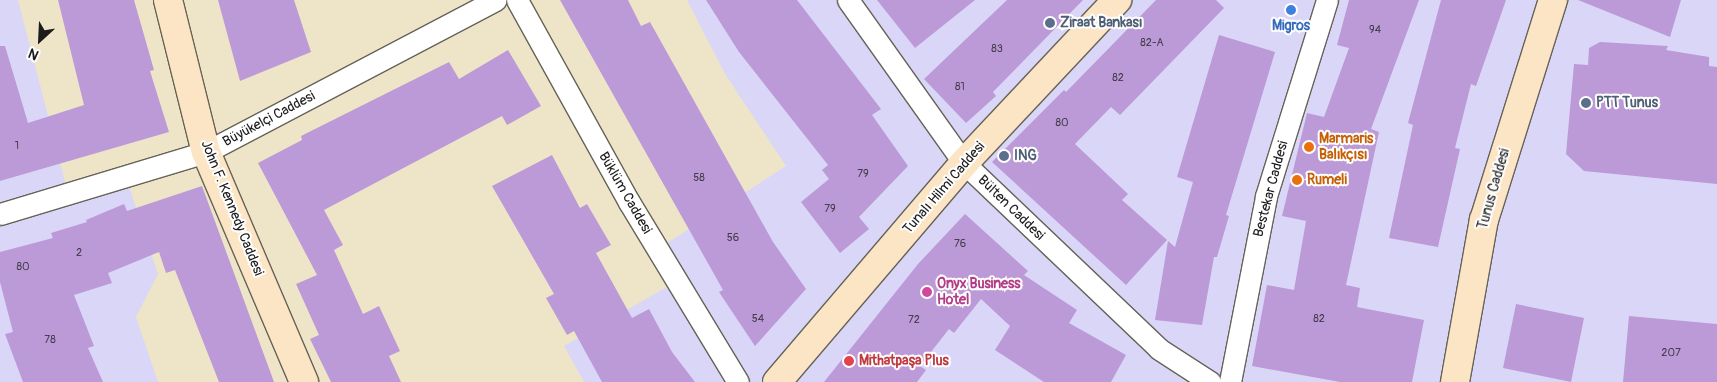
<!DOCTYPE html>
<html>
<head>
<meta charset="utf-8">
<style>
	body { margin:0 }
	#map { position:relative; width:1717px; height:382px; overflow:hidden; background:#eee5c8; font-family:Pangolin,sans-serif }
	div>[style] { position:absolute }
	.built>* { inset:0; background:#dad6f7 }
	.building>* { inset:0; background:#bc9ad7 }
	.roads { filter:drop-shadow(1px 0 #666258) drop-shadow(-1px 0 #666258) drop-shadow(0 1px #666258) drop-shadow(0 -1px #666258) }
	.street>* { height:21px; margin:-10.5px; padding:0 10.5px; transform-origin:10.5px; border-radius:10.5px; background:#fff }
	.secondary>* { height:28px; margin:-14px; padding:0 14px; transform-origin:14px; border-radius:14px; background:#fce5c4 }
	.dots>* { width:14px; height:14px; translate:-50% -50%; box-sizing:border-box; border:2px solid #fff; border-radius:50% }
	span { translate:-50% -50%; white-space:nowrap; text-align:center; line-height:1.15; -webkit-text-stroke:4px #fff; paint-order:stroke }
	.number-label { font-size:11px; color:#443c4b }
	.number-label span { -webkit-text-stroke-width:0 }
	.service-label { font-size:14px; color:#4e5e75; font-weight:700 }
	.left { translate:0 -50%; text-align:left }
	.shop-label { font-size:14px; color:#366cbe; font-weight:700 }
	.street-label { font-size:14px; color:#1c1c1c }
	.food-label { font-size:14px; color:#c56008; font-weight:700 }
	.hotel-label { font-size:14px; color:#b23c85; font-weight:700 }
	.health-label { font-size:14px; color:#be3a42; font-weight:700 }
	.north { position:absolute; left:15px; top:15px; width:50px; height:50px; -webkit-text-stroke:4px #fff; paint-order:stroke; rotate:205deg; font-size:14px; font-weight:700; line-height:20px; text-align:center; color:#1c1c1c }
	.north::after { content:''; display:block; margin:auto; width:18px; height:22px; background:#1c1c1c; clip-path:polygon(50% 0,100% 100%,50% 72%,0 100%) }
</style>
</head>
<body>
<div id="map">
	<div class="built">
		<div style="clip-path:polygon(0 0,18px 0,68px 193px,126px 177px,158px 274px,136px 317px,158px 382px,0 382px)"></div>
		<div style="clip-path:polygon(687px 0,1717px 0,1717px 382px,584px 382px,564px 346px,677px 281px,658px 249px,786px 166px,725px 74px)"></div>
	</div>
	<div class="building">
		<div style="clip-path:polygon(58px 0,134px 0,154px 70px,150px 71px,169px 132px,0 181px,0 46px,5px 46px,28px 123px,84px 105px)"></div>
		<div style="clip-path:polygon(218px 0,294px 0,311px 52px,240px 81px)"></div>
		<div style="clip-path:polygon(560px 0,628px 0,641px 26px,650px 22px,773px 242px,806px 289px,755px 346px,719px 292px,723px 290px)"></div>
		<div style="clip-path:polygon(706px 0,797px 0,881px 109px,872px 115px,908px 166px,859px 217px,869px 229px,840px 253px,801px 202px,829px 179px,822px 170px,828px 165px,739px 52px)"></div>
		<div style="clip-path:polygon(877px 0,975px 0,915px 48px)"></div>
		<div style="clip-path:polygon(1007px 0,1083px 0,993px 92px,996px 96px,966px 123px,924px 79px)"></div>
		<div style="clip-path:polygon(1156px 0,1216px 0,1224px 8px,1120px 115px,1111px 107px,1075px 144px,1128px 194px,1122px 200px,1167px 240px,1126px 285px,992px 162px,1064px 90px,1066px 92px)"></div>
		<div style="clip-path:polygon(1349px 0,1419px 0,1371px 129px,1379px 132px,1346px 285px,1360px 288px,1357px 307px,1424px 320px,1412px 382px,1340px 382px,1252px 366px,1267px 285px,1294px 290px,1306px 221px,1282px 216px,1307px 113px,1324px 117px,1349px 48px,1337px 45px)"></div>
		<div style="clip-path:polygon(1441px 0,1506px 0,1476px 86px,1471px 84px,1455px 148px,1460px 149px,1438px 247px,1389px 238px,1413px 125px,1408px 123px)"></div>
		<div style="clip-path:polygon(1578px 0,1681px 0,1670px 37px)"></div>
		<div style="clip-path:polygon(1219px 35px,1275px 52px,1226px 215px,1229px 216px,1217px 257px,1214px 257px,1202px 325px,1155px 320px,1168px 241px,1175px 247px,1193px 182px,1177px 177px)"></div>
		<div style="clip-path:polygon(1600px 42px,1668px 46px,1666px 50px,1709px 57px,1709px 66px,1717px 67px,1717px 184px,1584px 171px,1566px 154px,1574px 64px,1588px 65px,1589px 48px)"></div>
		<div style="clip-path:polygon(508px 50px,541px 106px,507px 125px,502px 116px,324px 210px,343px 245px,334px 250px,363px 314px,379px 306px,400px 351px,389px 356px,401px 382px,331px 382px,310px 339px,319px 335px,296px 284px,317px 275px,258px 163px,302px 140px,301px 136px,449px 62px,459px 79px)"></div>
		<div style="clip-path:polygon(552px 155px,580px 208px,587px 204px,611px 245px,596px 253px,632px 318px,649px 309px,672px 352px,695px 382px,602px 382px,574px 331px,567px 335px,546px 298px,554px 294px,492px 186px)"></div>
		<div style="clip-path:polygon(202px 186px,274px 382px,219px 382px,175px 270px,166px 273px,159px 252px,108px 273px,112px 283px,74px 295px,94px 346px,88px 348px,103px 382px,23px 382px,5px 334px,13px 332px,0 282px,0 252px,53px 238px,51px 233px,87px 222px,86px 220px,124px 204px,127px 211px)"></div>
		<div style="clip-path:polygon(965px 214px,1028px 271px,1024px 275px,1077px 310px,1069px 323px,1126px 355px,1111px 382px,1044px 382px,995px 350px,1010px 326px,981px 299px,954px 333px,949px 329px,920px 366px,926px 370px,917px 382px,824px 382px,918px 264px)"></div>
		<div style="clip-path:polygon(1516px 304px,1584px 318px,1571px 382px,1503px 368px)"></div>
		<div style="clip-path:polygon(1629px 316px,1717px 324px,1717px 382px,1623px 382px)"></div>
	</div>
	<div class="roads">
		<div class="street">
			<div style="left:517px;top:0;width:231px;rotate:61deg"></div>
			<div style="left:629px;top:202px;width:210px;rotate:58.8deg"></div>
			<div style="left:848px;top:0;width:200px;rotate:54.6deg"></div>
			<div style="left:964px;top:163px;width:269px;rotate:43.6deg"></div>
			<div style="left:1159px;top:349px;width:61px;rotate:32.9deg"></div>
			<div style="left:0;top:214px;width:215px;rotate:-16.8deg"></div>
			<div style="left:206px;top:152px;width:327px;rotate:-27.7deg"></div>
			<div style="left:1230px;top:382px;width:189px;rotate:-79deg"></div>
			<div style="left:1266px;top:196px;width:205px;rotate:-72.7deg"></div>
		</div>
		<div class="secondary">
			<div style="left:168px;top:0;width:157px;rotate:76deg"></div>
			<div style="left:206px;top:152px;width:250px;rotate:66.9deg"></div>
			<div style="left:777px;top:382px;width:288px;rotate:-49.5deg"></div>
			<div style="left:964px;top:163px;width:224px;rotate:-46.8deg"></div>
			<div style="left:1455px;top:382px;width:165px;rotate:-79.9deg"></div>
			<div style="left:1484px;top:220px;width:231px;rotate:-72.6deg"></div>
		</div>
	</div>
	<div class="dots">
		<div style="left:1291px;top:10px;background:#3f7fe0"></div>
		<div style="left:1050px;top:23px;background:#5c6f8a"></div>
		<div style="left:1586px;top:103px;background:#5c6f8a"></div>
		<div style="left:1309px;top:147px;background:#e8710a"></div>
		<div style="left:1004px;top:156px;background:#5c6f8a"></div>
		<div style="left:1297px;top:180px;background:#e8710a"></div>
		<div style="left:927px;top:292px;background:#d1479c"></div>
		<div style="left:849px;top:361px;background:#e0444e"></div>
	</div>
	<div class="number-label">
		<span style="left:1375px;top:30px">94</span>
		<span style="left:1152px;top:43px">82-A</span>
		<span style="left:997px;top:49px">83</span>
		<span style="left:1118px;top:78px">82</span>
		<span style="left:960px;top:87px">81</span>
		<span style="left:1062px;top:123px">80</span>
		<span style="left:17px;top:146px">1</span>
		<span style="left:863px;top:174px">79</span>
		<span style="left:699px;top:178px">58</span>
		<span style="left:830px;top:209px">79</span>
		<span style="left:733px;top:238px">56</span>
		<span style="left:960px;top:244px">76</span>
		<span style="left:79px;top:253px">2</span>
		<span style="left:23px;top:267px">80</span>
		<span style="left:758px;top:319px">54</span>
		<span style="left:1319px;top:319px">82</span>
		<span style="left:914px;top:320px">72</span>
		<span style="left:50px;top:340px">78</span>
		<span style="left:1671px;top:353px">207</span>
	</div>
	<div class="service-label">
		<span class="left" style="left:1060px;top:23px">Ziraat Bankası</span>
		<span class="left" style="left:1596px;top:103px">PTT Tunus</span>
		<span class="left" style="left:1014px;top:156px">ING</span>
	</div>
	<div class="shop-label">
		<span style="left:1291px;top:26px">Migros</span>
	</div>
	<div class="street-label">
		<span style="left:269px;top:119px;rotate:-28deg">Büyükelçi Caddesi</span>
		<span style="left:944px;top:188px;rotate:-49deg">Tunalı Hilmi Caddesi</span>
		<span style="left:1271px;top:189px;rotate:-75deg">Bestekar Caddesi</span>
		<span style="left:1494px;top:189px;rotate:-74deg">Tunus Caddesi</span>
		<span style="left:625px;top:193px;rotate:60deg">Büklüm Caddesi</span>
		<span style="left:232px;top:208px;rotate:68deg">John F. Kennedy Caddesi</span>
		<span style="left:1011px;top:208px;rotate:44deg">Bülten Caddesi</span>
	</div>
	<div class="food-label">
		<span class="left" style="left:1319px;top:147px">Marmaris<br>Balıkçısı</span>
		<span class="left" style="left:1307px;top:180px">Rumeli</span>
	</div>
	<div class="hotel-label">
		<span class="left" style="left:937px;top:292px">Onyx Business<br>Hotel</span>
	</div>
	<div class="health-label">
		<span class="left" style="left:859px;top:361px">Mithatpaşa Plus</span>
	</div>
	<div class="north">N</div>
</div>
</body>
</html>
